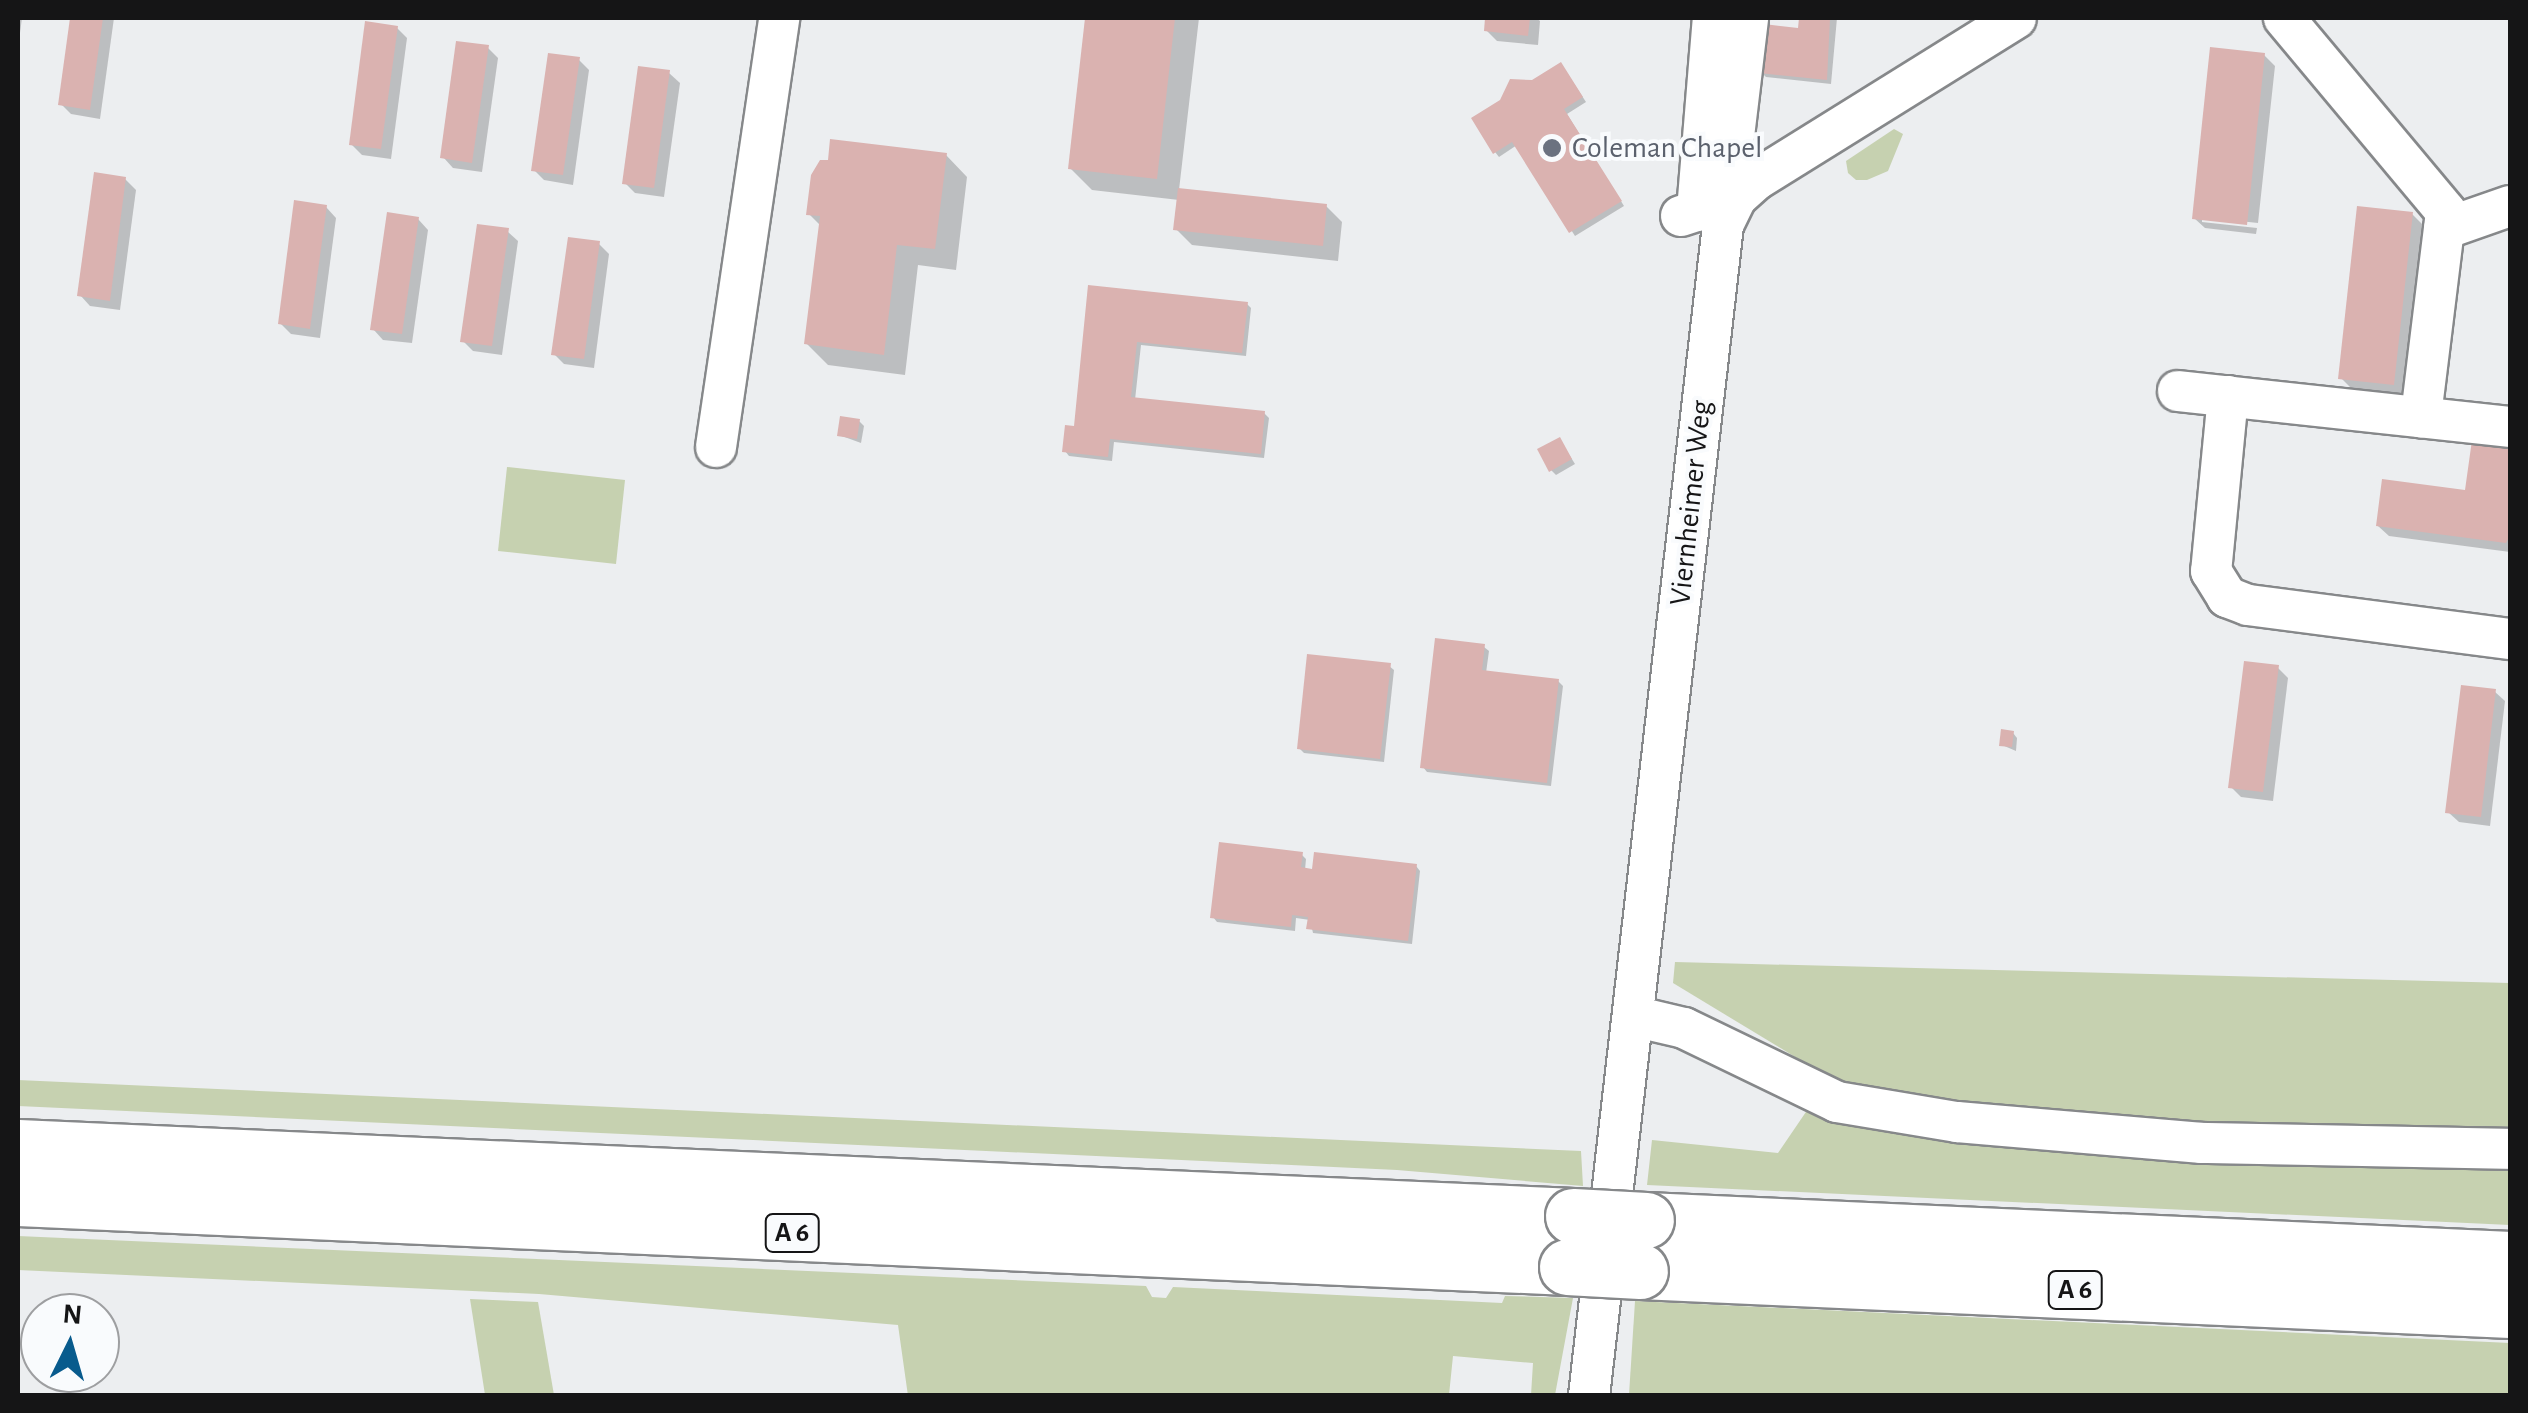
<!DOCTYPE html>
<html>
<head>
<meta charset="utf-8">
<style>
	body { margin:0 }
	#map { position:relative; width:2528px; height:1413px; overflow:hidden; background:#eceef0; font-family:"Alegreya Sans",sans-serif }
	div>[style] { position:absolute }
	.green>* { inset:0; background:#c6d1b0 }
	.shadow>* { inset:0; background:#0003 }
	.building>* { inset:0; background:#dab2b0 }
	.roads { filter:drop-shadow(2px 0 #86888a) drop-shadow(-2px 0 #86888a) drop-shadow(0 2px #86888a) drop-shadow(0 -2px #86888a) }
	.minor>* { height:40px; margin:-20px; padding:0 20px; transform-origin:20px; border-radius:20px; background:#fff }
	.highway>* { height:55px; margin:-27.5px; padding:0 27.5px; transform-origin:27.5px; border-radius:27.5px; background:#fff }
	.bridges { filter:drop-shadow(2px 0 #86888a) drop-shadow(-2px 0 #86888a) drop-shadow(0 2px #86888a) drop-shadow(0 -2px #86888a) }
	.highway-bridge>* { height:55px; margin:-27.5px; padding:0 27.5px; transform-origin:27.5px; border-radius:27.5px; background:#fff }
	.dots>* { width:28px; height:28px; translate:-50% -50%; box-sizing:border-box; border:5px solid #f9fbfd; border-radius:50% }
	span { translate:-50% -50%; white-space:nowrap; text-align:center; line-height:1.15; -webkit-text-stroke:8px #f9fbfd; paint-order:stroke }
	.shield-label span { padding:2px 8px; background:#f9fbfd; border:2px solid; border-radius:8px; -webkit-text-stroke-width:0 }
	.shield-label { font-size:28px; color:#151516; font-weight:700 }
	.worship-label { font-size:30px; color:#5b616d }
	.left { translate:0 -50%; text-align:left }
	.street-label { font-size:30px; color:#151516 }
	.frame { position:absolute; inset:0; border:20px solid #151516; pointer-events:none }
	.north { position:absolute; left:20px; top:1293px; width:100px; height:100px; box-sizing:border-box; background:#f9fbfd; border:2px solid #9e9fa1; border-radius:50%; rotate:5deg; font-size:28px; font-weight:700; line-height:40px; text-align:center; color:#151516 }
	.north::after { content:''; display:block; margin:auto; width:35px; height:45px; background:#085b8d; clip-path:polygon(50% 0,100% 100%,50% 72%,0 100%) }
</style>
</head>
<body>
<div id="map">
	<div class="green">
		<div style="clip-path:polygon(1894px 129px,1903px 134px,1888px 171px,1867px 180px,1856px 180px,1848px 173px,1846px 161px)"></div>
		<div style="clip-path:polygon(507px 467px,625px 480px,616px 564px,498px 551px)"></div>
		<div style="clip-path:polygon(1675px 962px,2510px 983px,2510px 1139px,2202px 1133px,1958px 1109px,1843px 1086px,1673px 983px)"></div>
		<div style="clip-path:polygon(18px 1080px,1581px 1151px,1583px 1186px,1397px 1170px,18px 1106px)"></div>
		<div style="clip-path:polygon(1810px 1106px,2510px 1159px,2510px 1225px,1647px 1185px,1652px 1140px,1778px 1153px)"></div>
		<div style="clip-path:polygon(18px 1236px,1146px 1286px,1152px 1297px,1166px 1298px,1173px 1287px,1502px 1303px,1505px 1296px,1573px 1298px,1555px 1395px,1531px 1395px,1533px 1363px,1453px 1356px,1449px 1395px,908px 1396px,898px 1325px,539px 1294px,18px 1270px)"></div>
		<div style="clip-path:polygon(470px 1299px,538px 1302px,554px 1395px,485px 1395px)"></div>
		<div style="clip-path:polygon(1635px 1301px,2510px 1343px,2510px 1395px,1629px 1395px)"></div>
	</div>
	<div class="shadow">
		<div style="clip-path:polygon(18px 18px,22px 18px,18px 48px)"></div>
		<div style="clip-path:polygon(72px 18px,114px 18px,100px 119px,71px 114px,61px 104px)"></div>
		<div style="clip-path:polygon(1087px 18px,1199px 18px,1179px 190px,1326px 206px,1342px 222px,1338px 261px,1192px 245px,1176px 229px,1179px 200px,1092px 190px,1070px 168px)"></div>
		<div style="clip-path:polygon(1488px 18px,1536px 18px,1540px 21px,1538px 45px,1497px 41px,1486px 30px)"></div>
		<div style="clip-path:polygon(1802px 18px,1837px 18px,1831px 84px,1766px 77px,1761px 72px,1800px 31px)"></div>
		<div style="clip-path:polygon(397px 28px,407px 38px,391px 159px,362px 155px,351px 144px)"></div>
		<div style="clip-path:polygon(487px 47px,498px 58px,482px 172px,453px 168px,443px 157px)"></div>
		<div style="clip-path:polygon(2264px 55px,2275px 66px,2258px 223px,2202px 217px,2202px 222px,2257px 228px,2256px 234px,2205px 228px,2194px 218px)"></div>
		<div style="clip-path:polygon(579px 60px,589px 70px,573px 185px,544px 180px,534px 170px)"></div>
		<div style="clip-path:polygon(1565px 70px,1586px 102px,1567px 114px,1624px 206px,1575px 236px,1517px 145px,1499px 157px,1495px 152px,1533px 82px)"></div>
		<div style="clip-path:polygon(669px 73px,680px 83px,664px 197px,635px 193px,625px 183px)"></div>
		<div style="clip-path:polygon(946px 155px,967px 177px,956px 270px,918px 265px,905px 375px,828px 365px,807px 344px,821px 226px,809px 214px)"></div>
		<div style="clip-path:polygon(125px 179px,136px 190px,120px 310px,90px 306px,80px 295px)"></div>
		<div style="clip-path:polygon(326px 207px,336px 218px,320px 338px,291px 334px,280px 323px)"></div>
		<div style="clip-path:polygon(2412px 214px,2423px 225px,2404px 394px,2351px 388px,2341px 378px)"></div>
		<div style="clip-path:polygon(418px 219px,428px 230px,412px 343px,383px 340px,373px 329px)"></div>
		<div style="clip-path:polygon(507px 231px,518px 241px,502px 355px,473px 351px,463px 341px)"></div>
		<div style="clip-path:polygon(599px 244px,609px 254px,594px 368px,564px 364px,554px 354px)"></div>
		<div style="clip-path:polygon(1091px 288px,1247px 304px,1251px 308px,1246px 356px,1141px 345px,1135px 400px,1264px 413px,1269px 418px,1264px 458px,1114px 442px,1112px 461px,1069px 456px,1065px 451px,1076px 429px)"></div>
		<div style="clip-path:polygon(859px 421px,864px 426px,861px 443px,839px 435px)"></div>
		<div style="clip-path:polygon(1560px 440px,1575px 464px,1556px 475px,1551px 470px)"></div>
		<div style="clip-path:polygon(2474px 443px,2510px 448px,2510px 552px,2389px 536px,2378px 526px,2468px 493px)"></div>
		<div style="clip-path:polygon(1484px 647px,1489px 651px,1486px 673px,1558px 681px,1563px 686px,1551px 786px,1427px 772px,1423px 767px)"></div>
		<div style="clip-path:polygon(1389px 666px,1394px 670px,1384px 762px,1304px 753px,1299px 748px)"></div>
		<div style="clip-path:polygon(2277px 667px,2288px 678px,2273px 801px,2241px 797px,2231px 787px)"></div>
		<div style="clip-path:polygon(2494px 691px,2505px 701px,2490px 826px,2459px 822px,2448px 812px)"></div>
		<div style="clip-path:polygon(2013px 733px,2017px 738px,2016px 751px,2002px 745px)"></div>
		<div style="clip-path:polygon(1301px 854px,1306px 859px,1305px 870px,1416px 866px,1420px 871px,1412px 944px,1313px 933px,1310px 920px,1296px 918px,1295px 931px,1217px 922px,1213px 917px)"></div>
	</div>
	<div class="building">
		<div style="clip-path:polygon(70px 18px,103px 18px,90px 110px,58px 105px)"></div>
		<div style="clip-path:polygon(1085px 18px,1175px 18px,1157px 179px,1068px 169px)"></div>
		<div style="clip-path:polygon(1485px 18px,1530px 18px,1528px 36px,1484px 31px)"></div>
		<div style="clip-path:polygon(1799px 18px,1830px 18px,1827px 80px,1759px 73px,1764px 24px,1798px 28px)"></div>
		<div style="clip-path:polygon(365px 21px,398px 26px,381px 149px,349px 145px)"></div>
		<div style="clip-path:polygon(456px 41px,489px 45px,472px 163px,440px 158px)"></div>
		<div style="clip-path:polygon(2210px 47px,2265px 53px,2247px 225px,2192px 219px)"></div>
		<div style="clip-path:polygon(548px 53px,580px 57px,563px 175px,531px 171px)"></div>
		<div style="clip-path:polygon(1561px 62px,1583px 97px,1564px 109px,1622px 201px,1569px 233px,1512px 142px,1493px 154px,1471px 118px,1500px 100px,1510px 79px,1532px 80px)"></div>
		<div style="clip-path:polygon(638px 66px,670px 70px,654px 188px,622px 184px)"></div>
		<div style="clip-path:polygon(830px 139px,947px 153px,935px 249px,897px 245px,884px 355px,804px 344px,820px 216px,806px 215px,811px 175px,820px 160px,828px 160px)"></div>
		<div style="clip-path:polygon(94px 172px,126px 177px,110px 301px,77px 296px)"></div>
		<div style="clip-path:polygon(1178px 188px,1327px 204px,1323px 246px,1173px 230px)"></div>
		<div style="clip-path:polygon(294px 200px,327px 205px,310px 329px,278px 324px)"></div>
		<div style="clip-path:polygon(2357px 206px,2413px 212px,2394px 385px,2338px 379px)"></div>
		<div style="clip-path:polygon(387px 212px,419px 217px,402px 334px,370px 330px)"></div>
		<div style="clip-path:polygon(477px 224px,509px 228px,492px 346px,460px 342px)"></div>
		<div style="clip-path:polygon(568px 237px,600px 241px,584px 359px,551px 355px)"></div>
		<div style="clip-path:polygon(1088px 285px,1248px 302px,1242px 353px,1137px 342px,1131px 397px,1265px 411px,1261px 454px,1110px 439px,1108px 457px,1062px 452px,1065px 425px,1074px 426px)"></div>
		<div style="clip-path:polygon(840px 416px,860px 419px,857px 439px,837px 436px)"></div>
		<div style="clip-path:polygon(1560px 437px,1572px 459px,1549px 472px,1537px 449px)"></div>
		<div style="clip-path:polygon(2472px 440px,2510px 445px,2510px 535px,2506px 543px,2376px 526px,2382px 479px,2465px 490px)"></div>
		<div style="clip-path:polygon(1435px 638px,1485px 644px,1482px 670px,1559px 679px,1547px 783px,1420px 768px)"></div>
		<div style="clip-path:polygon(1307px 654px,1391px 663px,1380px 759px,1297px 749px)"></div>
		<div style="clip-path:polygon(2244px 661px,2279px 665px,2263px 792px,2228px 788px)"></div>
		<div style="clip-path:polygon(2461px 685px,2496px 689px,2481px 817px,2445px 813px)"></div>
		<div style="clip-path:polygon(2001px 729px,2014px 731px,2012px 747px,1999px 746px)"></div>
		<div style="clip-path:polygon(1219px 842px,1303px 852px,1301px 867px,1312px 869px,1314px 852px,1417px 864px,1408px 941px,1306px 929px,1308px 917px,1292px 915px,1291px 927px,1210px 918px)"></div>
	</div>
	<div class="roads">
		<div class="minor">
			<div style="left:2284px;top:18px;width:253px;rotate:50.1deg"></div>
			<div style="left:2446px;top:212px;width:207px;rotate:97deg"></div>
			<div style="left:1697px;top:211px;width:194px;rotate:-85.3deg"></div>
			<div style="left:1681px;top:216px;width:58px;rotate:-18.1deg"></div>
			<div style="left:1736px;top:198px;width:29px;rotate:-102deg"></div>
			<div style="left:1730px;top:170px;width:153px;rotate:-83.2deg"></div>
			<div style="left:2444px;top:229px;width:70px;rotate:-19.2deg"></div>
			<div style="left:2178px;top:391px;width:334px;rotate:6.2deg"></div>
			<div style="left:2228px;top:396px;width:176px;rotate:95.5deg"></div>
			<div style="left:2211px;top:571px;width:31px;rotate:58deg"></div>
			<div style="left:2227px;top:597px;width:22px;rotate:21deg"></div>
			<div style="left:2248px;top:605px;width:264px;rotate:7.4deg"></div>
			<div style="left:716px;top:447px;width:434px;rotate:-81.6deg"></div>
			<div style="left:1633px;top:1016px;width:52px;rotate:13.2deg"></div>
			<div style="left:1684px;top:1028px;width:170px;rotate:25.8deg"></div>
			<div style="left:1837px;top:1102px;width:122px;rotate:9.5deg"></div>
			<div style="left:1957px;top:1122px;width:246px;rotate:4.9deg"></div>
			<div style="left:2202px;top:1143px;width:308px;rotate:1.1deg"></div>
			<div style="left:1589px;top:1396px;width:1179px;rotate:-83.47deg"></div>
			<div style="left:1723px;top:225px;width:30px;rotate:-64deg"></div>
			<div style="left:1736px;top:198px;width:27px;rotate:-42deg"></div>
			<div style="left:1756px;top:180px;width:306px;rotate:-31.9deg"></div>
		</div>
		<div class="highway">
			<div style="left:18px;top:1147px;width:1557px;rotate:2.54deg"></div>
			<div style="left:18px;top:1198px;width:1551px;rotate:2.55deg"></div>
			<div style="left:1646px;top:1220px;width:865px;rotate:2.58deg"></div>
			<div style="left:1640px;top:1271px;width:871px;rotate:2.57deg"></div>
		</div>
	</div>
	<div class="bridges">
		<div class="highway-bridge">
			<div style="left:1573px;top:1216px;width:73px;rotate:3.1deg"></div>
			<div style="left:1567px;top:1267px;width:73px;rotate:3.1deg"></div>
		</div>
	</div>
	<div class="dots">
		<div style="left:1552px;top:148px;background:#6b7280"></div>
	</div>
	<div class="shield-label">
		<span style="left:792px;top:1233px">A 6</span>
		<span style="left:2075px;top:1290px">A 6</span>
	</div>
	<div class="worship-label">
		<span class="left" style="left:1572px;top:148px">Coleman Chapel</span>
	</div>
	<div class="street-label">
		<span style="left:1691px;top:503px;rotate:-84deg">Viernheimer Weg</span>
	</div>
	<div class="frame"></div>
	<div class="north">N</div>
</div>
</body>
</html>
